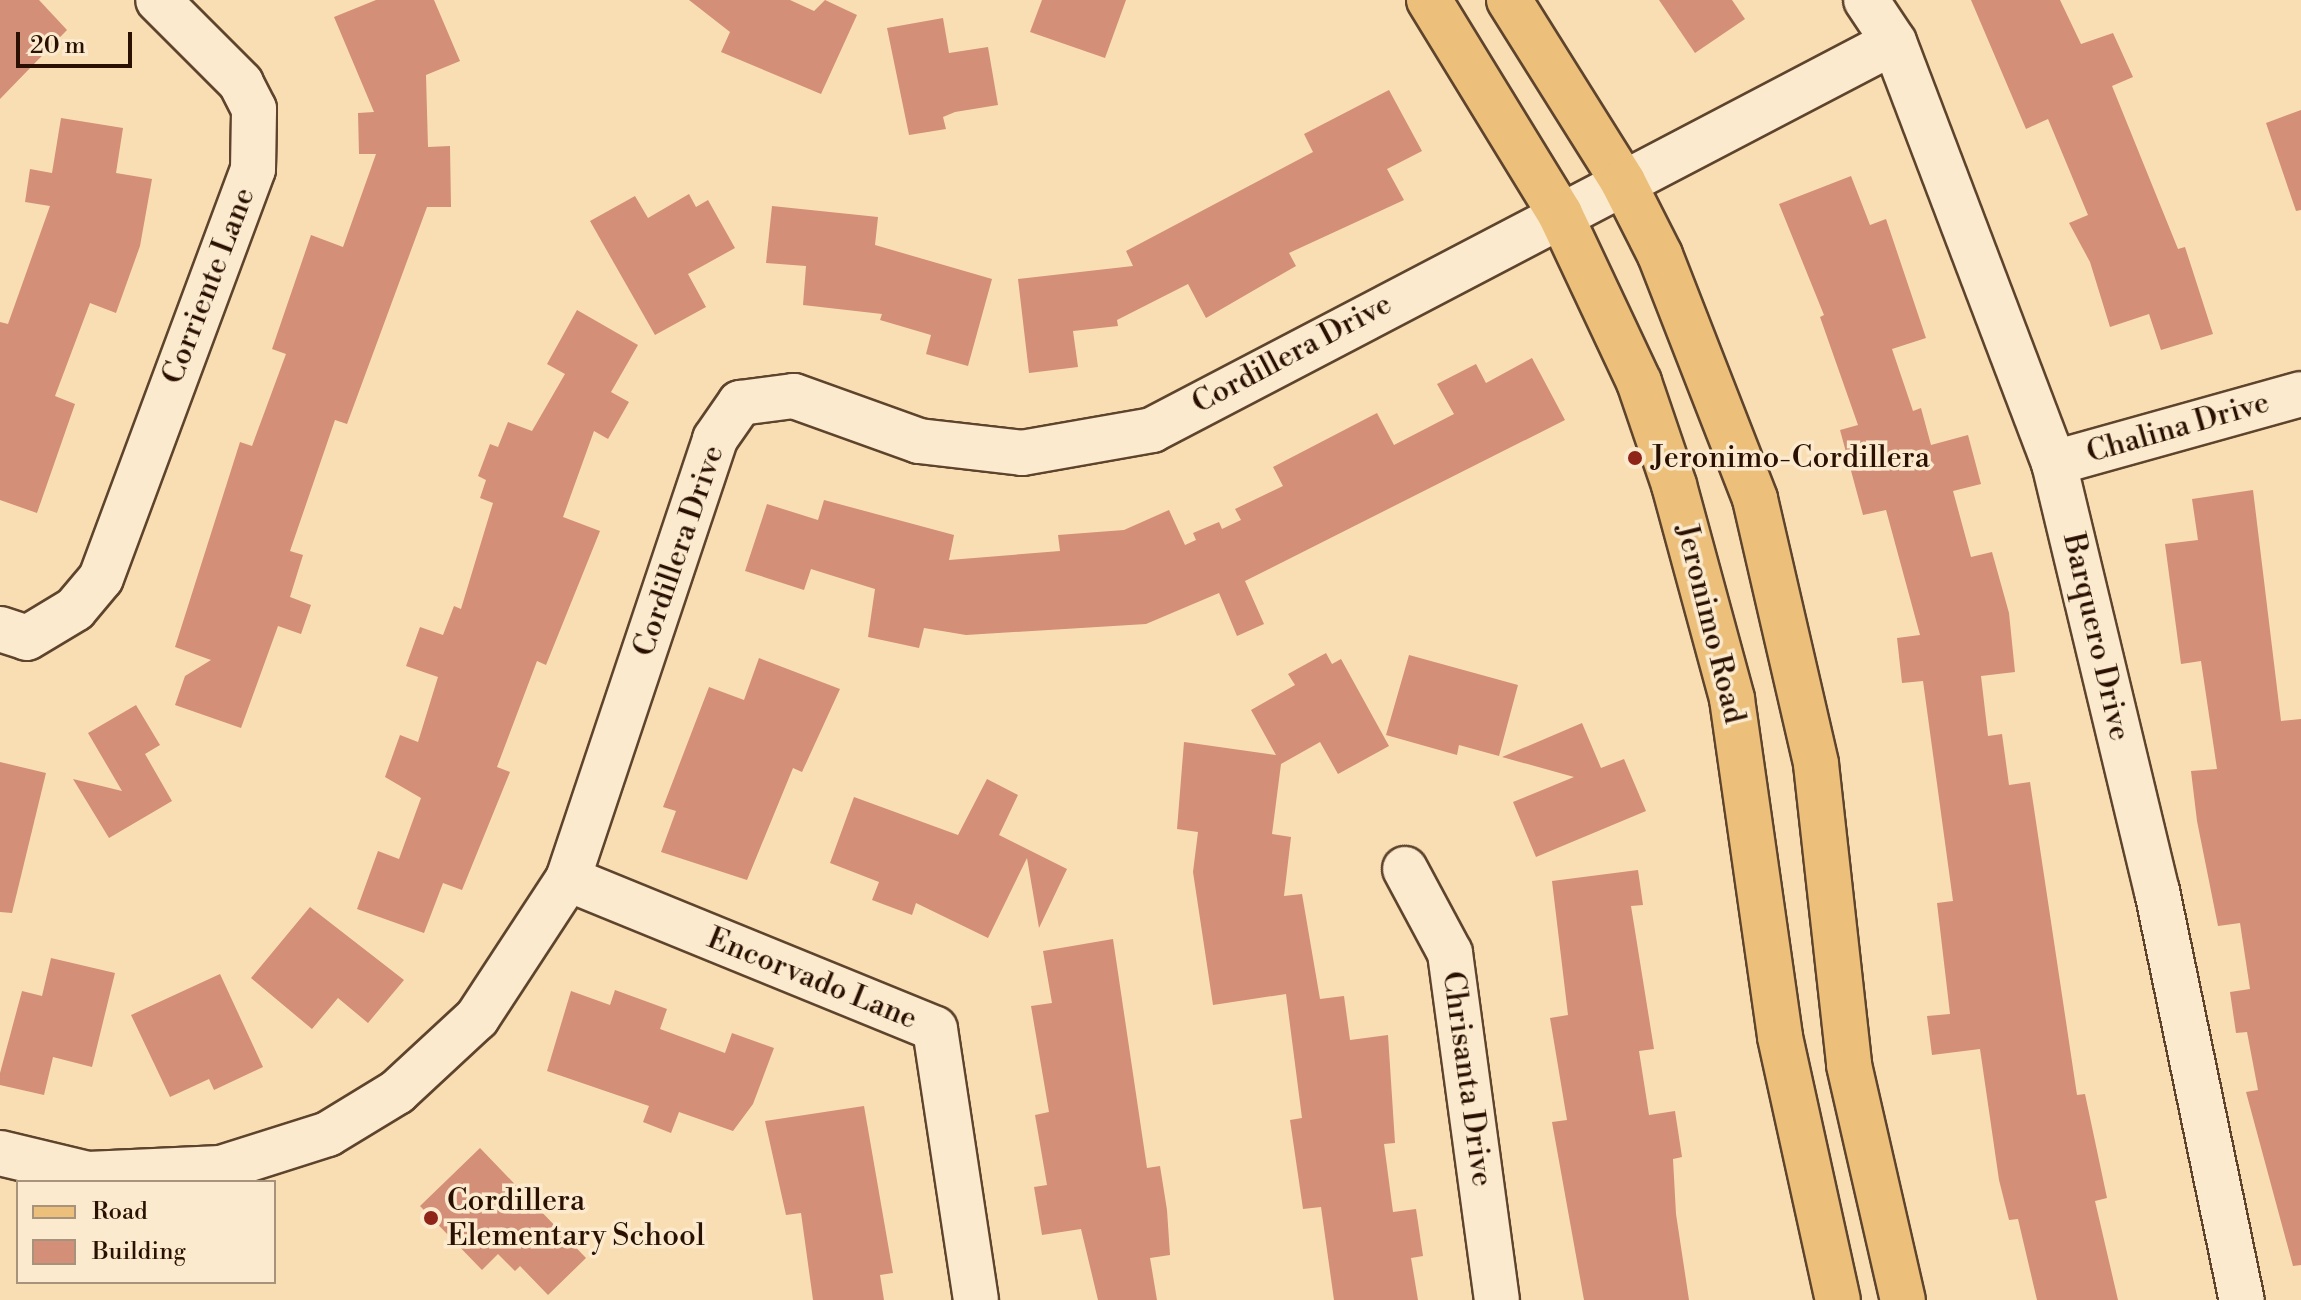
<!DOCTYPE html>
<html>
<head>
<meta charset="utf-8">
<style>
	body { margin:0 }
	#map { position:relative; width:2301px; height:1300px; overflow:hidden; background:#f9deb3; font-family:"Libre Bodoni",serif }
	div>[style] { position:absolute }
	.building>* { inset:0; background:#d38f77 }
	.roads { filter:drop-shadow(2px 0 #5e442d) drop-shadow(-2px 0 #5e442d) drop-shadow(0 2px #5e442d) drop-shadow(0 -2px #5e442d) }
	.minor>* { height:44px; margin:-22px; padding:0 22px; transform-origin:22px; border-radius:22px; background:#fbeace }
	.major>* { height:44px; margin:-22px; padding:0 22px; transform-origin:22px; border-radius:22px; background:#ecbf7a }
	.dots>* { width:22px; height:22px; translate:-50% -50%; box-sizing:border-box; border:4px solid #fbeace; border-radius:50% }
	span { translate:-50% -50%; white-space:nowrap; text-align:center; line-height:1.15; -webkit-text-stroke:7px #fbeace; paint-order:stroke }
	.street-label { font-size:30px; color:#2a1000 }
	.poi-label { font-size:30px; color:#2a1000 }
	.left { translate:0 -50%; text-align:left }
	.legend { position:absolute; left:16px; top:1180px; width:260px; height:104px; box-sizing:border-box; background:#fbeace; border:2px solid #a7937c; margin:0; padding:10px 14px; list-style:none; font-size:24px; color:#2a1000 }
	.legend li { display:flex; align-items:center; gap:16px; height:40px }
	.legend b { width:40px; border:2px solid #a7937c }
	.scale { position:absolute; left:16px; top:32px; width:116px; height:36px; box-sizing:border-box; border:4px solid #2a1000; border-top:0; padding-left:10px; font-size:24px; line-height:28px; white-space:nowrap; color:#2a1000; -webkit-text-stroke:6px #fbeace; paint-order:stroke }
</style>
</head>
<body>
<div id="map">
	<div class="building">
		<div style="clip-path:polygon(0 0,39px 0,67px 30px,0 99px)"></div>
		<div style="clip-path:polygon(376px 0,434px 0,460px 61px,426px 75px,428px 147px,450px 146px,451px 207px,427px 207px,347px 424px,335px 420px,290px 551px,303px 555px,290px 597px,311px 605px,301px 634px,278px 626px,241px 728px,175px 705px,185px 676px,211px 660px,175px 647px,240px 442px,252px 446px,286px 354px,272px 349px,311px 235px,343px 247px,376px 154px,359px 154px,358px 113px,374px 112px,334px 17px)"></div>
		<div style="clip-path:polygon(689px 0,790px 0,814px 11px,825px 0,857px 15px,821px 94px,721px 52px,730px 32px)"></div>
		<div style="clip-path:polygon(1042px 0,1126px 0,1105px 58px,1030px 32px)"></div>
		<div style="clip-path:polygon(1659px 0,1732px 0,1745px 19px,1695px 53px)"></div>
		<div style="clip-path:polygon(1971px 0,2060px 0,2081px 44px,2113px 33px,2133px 77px,2112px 86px,2178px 249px,2185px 247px,2213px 334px,2161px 350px,2149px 314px,2110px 327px,2090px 262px,2069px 223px,2088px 215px,2048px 119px,2026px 129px)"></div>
		<div style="clip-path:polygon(943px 18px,949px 53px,988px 47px,998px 105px,955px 112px,943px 117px,946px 129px,909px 135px,887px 28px)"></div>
		<div style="clip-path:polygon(1389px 90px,1422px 151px,1387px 169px,1404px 200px,1289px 253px,1296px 266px,1206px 318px,1188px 284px,1117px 320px,1118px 326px,1073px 331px,1078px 367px,1029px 373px,1018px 279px,1133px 266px,1126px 251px,1313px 152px,1304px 134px)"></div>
		<div style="clip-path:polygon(2301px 110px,2301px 210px,2296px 211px,2266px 123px)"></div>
		<div style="clip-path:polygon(61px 118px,123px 128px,116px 173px,152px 179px,140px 246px,116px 313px,90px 303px,55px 396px,75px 404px,37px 513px,0 500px,0 322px,8px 324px,50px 206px,25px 202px,30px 169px,52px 173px)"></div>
		<div style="clip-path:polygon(1851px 176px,1870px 225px,1886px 219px,1926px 338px,1892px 349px,1913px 411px,1921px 408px,1931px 445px,1968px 435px,1981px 484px,1953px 491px,1971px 557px,1992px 552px,2009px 613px,2015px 672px,1981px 676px,1988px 736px,2002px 734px,2009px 785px,2030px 782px,2077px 1095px,2085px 1094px,2107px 1198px,2095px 1201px,2118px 1300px,2037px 1300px,2018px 1219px,2009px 1220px,1999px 1180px,1980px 1049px,1932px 1055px,1927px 1016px,1950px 1014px,1937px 903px,1953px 901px,1923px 681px,1902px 683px,1897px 638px,1920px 635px,1886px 510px,1863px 515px,1840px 430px,1858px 425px,1820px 317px,1824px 315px,1779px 204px)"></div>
		<div style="clip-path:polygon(689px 194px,696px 207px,708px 200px,735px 248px,688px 274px,706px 307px,655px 335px,590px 221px,635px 196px,648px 218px)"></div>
		<div style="clip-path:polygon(772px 206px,878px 217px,875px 245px,992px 279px,968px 366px,926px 354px,931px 335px,880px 320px,882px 314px,803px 305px,806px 266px,766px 263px)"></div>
		<div style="clip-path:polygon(577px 310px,638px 345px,611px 392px,629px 402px,608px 439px,594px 431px,563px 517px,600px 531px,546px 665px,537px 661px,497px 767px,510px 772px,462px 890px,443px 883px,424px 933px,357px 909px,378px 851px,399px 859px,421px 798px,385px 777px,400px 735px,418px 742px,438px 677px,406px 666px,420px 627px,443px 635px,454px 606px,461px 609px,493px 503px,480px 498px,486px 480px,478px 476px,490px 444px,498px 447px,508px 422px,532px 431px,565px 374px,547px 364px)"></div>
		<div style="clip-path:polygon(1532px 358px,1565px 420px,1245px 581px,1264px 624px,1237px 636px,1219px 593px,1146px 624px,966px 635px,924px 628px,919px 648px,868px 637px,875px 589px,811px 569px,804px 590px,745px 571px,767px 504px,818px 520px,824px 500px,954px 535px,949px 560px,1060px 551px,1058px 535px,1124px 530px,1169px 510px,1185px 545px,1196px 540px,1193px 533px,1219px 522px,1222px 529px,1241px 520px,1235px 509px,1283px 486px,1273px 467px,1377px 413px,1394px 445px,1454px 414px,1437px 384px,1476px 364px,1486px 383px)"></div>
		<div style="clip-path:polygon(2253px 490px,2281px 721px,2301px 719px,2301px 1265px,2293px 1266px,2246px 1092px,2258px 1090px,2247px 1032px,2236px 1033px,2230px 992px,2250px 989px,2240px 923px,2218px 926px,2197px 821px,2191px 771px,2217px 769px,2201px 661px,2181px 664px,2165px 544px,2198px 540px,2192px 499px)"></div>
		<div style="clip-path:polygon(1326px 653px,1332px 664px,1341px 659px,1389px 746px,1338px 774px,1320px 742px,1281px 764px,1272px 834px,1291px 837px,1284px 896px,1302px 894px,1320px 999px,1344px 996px,1350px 1040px,1388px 1035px,1395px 1143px,1384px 1144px,1393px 1212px,1416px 1209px,1423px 1256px,1411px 1258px,1418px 1300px,1334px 1300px,1321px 1207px,1303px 1209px,1290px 1120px,1302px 1118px,1286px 994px,1213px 1005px,1193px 872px,1198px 832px,1177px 829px,1184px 742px,1276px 755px,1251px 710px,1295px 685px,1288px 674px)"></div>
		<div style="clip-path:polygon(1409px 655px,1518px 685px,1499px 756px,1459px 745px,1457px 755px,1386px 735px)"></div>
		<div style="clip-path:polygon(759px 658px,840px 689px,802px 772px,793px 768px,747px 880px,661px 852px,676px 811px,663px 807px,709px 687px,744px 700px)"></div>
		<div style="clip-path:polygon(136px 705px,160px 745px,145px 754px,172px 801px,109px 838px,73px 779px,122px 791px,88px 733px)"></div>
		<div style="clip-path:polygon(1582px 723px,1601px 768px,1624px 759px,1646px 811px,1536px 857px,1513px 802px,1574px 777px,1502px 757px)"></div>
		<div style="clip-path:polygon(0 762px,46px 773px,12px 913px,0 912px)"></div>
		<div style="clip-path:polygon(987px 779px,1018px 795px,999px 835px,1067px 869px,1039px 928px,1027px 858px,988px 938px,916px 903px,912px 915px,872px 900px,879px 882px,830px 863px,854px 797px,958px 835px)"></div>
		<div style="clip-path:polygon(1638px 870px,1643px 905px,1631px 906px,1654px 1049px,1639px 1051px,1649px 1115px,1675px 1111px,1682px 1157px,1673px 1159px,1676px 1214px,1689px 1300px,1584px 1300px,1552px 1122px,1567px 1120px,1550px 1018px,1568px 1015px,1552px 881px)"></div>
		<div style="clip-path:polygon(310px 907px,404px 980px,368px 1023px,338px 998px,312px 1029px,251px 978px)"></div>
		<div style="clip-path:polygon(1113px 939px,1147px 1168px,1160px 1166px,1167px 1210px,1170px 1255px,1150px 1258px,1157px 1300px,1098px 1300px,1081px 1229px,1042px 1235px,1034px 1187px,1047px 1185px,1035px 1115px,1049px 1112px,1031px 1006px,1052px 1003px,1043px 951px)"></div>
		<div style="clip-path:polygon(51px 958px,115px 973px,92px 1067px,53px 1057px,44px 1095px,0 1085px,0 1073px,22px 991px,42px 996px)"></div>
		<div style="clip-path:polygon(220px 974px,263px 1067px,214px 1090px,209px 1079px,170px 1097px,131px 1015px)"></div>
		<div style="clip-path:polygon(615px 990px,667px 1009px,660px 1029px,725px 1053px,732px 1033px,774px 1048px,753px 1104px,733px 1131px,679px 1112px,671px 1133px,643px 1122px,649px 1106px,547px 1071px,571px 991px,610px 1005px)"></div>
		<div style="clip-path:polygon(864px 1106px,893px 1273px,880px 1275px,884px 1300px,813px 1300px,801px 1213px,786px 1215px,765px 1121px)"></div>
		<div style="clip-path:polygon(480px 1148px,586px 1258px,548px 1295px,520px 1266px,515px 1271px,498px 1254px,482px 1270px,420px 1206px)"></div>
	</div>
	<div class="roads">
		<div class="minor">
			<div style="left:1866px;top:0;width:50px;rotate:56.3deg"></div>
			<div style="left:1894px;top:42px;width:450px;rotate:69.2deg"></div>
			<div style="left:2054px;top:463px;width:440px;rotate:76.5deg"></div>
			<div style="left:2157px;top:891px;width:418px;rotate:78.3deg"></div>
			<div style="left:2054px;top:463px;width:256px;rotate:-15.6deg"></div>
			<div style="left:0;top:629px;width:28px;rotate:18deg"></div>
			<div style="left:27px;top:638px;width:56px;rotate:-31.1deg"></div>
			<div style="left:75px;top:609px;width:40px;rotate:-50deg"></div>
			<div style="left:101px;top:578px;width:436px;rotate:-69.6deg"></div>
			<div style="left:253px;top:169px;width:60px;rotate:-89deg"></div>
			<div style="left:254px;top:109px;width:29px;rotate:-117deg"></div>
			<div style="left:241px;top:83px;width:117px;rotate:-135deg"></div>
			<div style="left:1405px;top:869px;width:95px;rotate:61.8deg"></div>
			<div style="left:1450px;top:953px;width:350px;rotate:82.3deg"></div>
			<div style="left:568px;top:879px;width:396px;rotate:22.2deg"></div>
			<div style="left:935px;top:1029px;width:274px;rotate:81.4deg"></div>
			<div style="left:0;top:1153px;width:90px;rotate:13.4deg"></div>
			<div style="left:88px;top:1174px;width:133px;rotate:-2.6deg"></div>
			<div style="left:221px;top:1168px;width:112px;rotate:-17.6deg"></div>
			<div style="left:328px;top:1134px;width:81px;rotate:-31.3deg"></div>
			<div style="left:397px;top:1092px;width:109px;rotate:-42.8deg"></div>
			<div style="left:477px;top:1018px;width:166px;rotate:-56.8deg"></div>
			<div style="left:568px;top:879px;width:464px;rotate:-71.5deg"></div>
			<div style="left:715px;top:439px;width:44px;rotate:-55.2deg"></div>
			<div style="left:740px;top:403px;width:54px;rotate:-7.4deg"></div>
			<div style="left:794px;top:396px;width:133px;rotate:19.8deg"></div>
			<div style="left:919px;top:441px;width:104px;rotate:6.6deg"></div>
			<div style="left:1022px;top:453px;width:132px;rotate:-10deg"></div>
			<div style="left:1152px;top:430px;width:837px;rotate:-27.61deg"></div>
		</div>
		<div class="major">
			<div style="left:1429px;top:0;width:251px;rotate:58.5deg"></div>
			<div style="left:1560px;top:214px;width:186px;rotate:64.8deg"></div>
			<div style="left:1639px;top:382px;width:109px;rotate:71.2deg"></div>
			<div style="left:1674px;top:485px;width:222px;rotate:74.8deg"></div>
			<div style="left:1732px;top:699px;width:341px;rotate:81.9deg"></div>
			<div style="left:1780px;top:1037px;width:269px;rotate:77.6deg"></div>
			<div style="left:1509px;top:0;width:215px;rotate:57.9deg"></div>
			<div style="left:1623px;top:182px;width:82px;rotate:63.1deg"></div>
			<div style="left:1660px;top:255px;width:262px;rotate:68.7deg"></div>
			<div style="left:1755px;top:499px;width:272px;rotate:77deg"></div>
			<div style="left:1816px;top:764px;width:303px;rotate:83.7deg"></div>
			<div style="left:1849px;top:1065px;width:241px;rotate:77.1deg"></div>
		</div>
	</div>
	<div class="dots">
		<div style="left:1635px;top:458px;background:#8f2418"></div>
		<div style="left:431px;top:1218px;background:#8f2418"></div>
	</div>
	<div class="street-label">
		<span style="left:209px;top:286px;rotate:-69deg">Corriente Lane</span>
		<span style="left:1292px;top:354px;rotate:-28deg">Cordillera Drive</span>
		<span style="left:2178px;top:428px;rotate:-16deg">Chalina Drive</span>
		<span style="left:679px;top:551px;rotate:-71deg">Cordillera Drive</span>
		<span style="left:1710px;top:624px;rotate:76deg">Jeronimo Road</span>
		<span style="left:2096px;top:637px;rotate:77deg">Barquero Drive</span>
		<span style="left:812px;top:979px;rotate:22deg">Encorvado Lane</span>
		<span style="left:1467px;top:1079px;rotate:82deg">Chrisanta Drive</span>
	</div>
	<div class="poi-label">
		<span class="left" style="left:1651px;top:458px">Jeronimo-Cordillera</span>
		<span class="left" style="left:447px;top:1218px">Cordillera<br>Elementary School</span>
	</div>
	<ul class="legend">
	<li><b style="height:10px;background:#ecbf7a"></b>Road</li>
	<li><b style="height:22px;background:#d38f77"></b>Building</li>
	</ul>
	<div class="scale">20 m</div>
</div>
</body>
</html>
